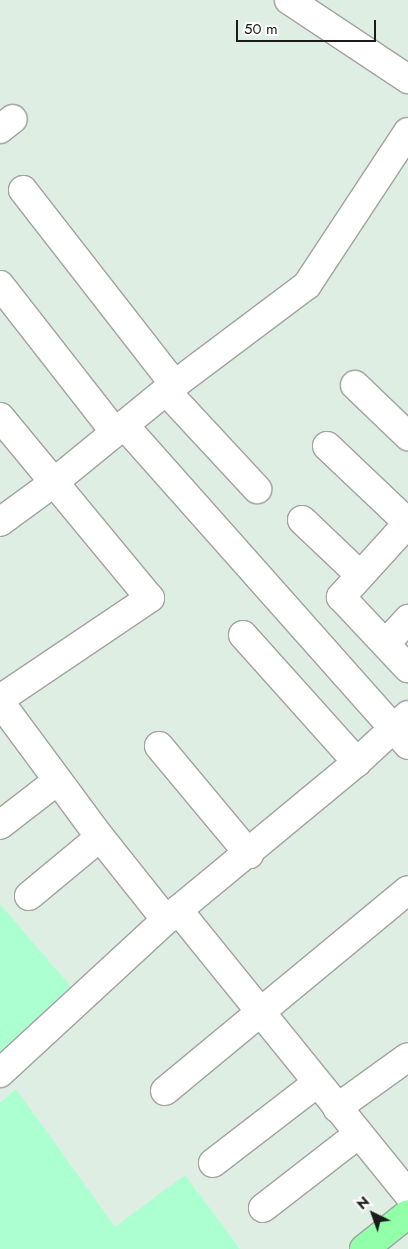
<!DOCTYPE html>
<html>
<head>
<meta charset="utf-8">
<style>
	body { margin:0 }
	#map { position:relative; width:408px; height:1249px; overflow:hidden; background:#dfeee3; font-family:Jost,sans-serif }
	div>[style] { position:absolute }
	.sand>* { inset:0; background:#abffd0 }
	.roads { filter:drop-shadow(1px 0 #a2a2a2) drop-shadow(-1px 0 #a2a2a2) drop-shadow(0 1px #a2a2a2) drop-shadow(0 -1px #a2a2a2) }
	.minor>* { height:28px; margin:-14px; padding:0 14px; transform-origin:14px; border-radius:14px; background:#fff }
	.major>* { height:28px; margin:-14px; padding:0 14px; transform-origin:14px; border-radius:14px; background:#92ffa9 }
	span { translate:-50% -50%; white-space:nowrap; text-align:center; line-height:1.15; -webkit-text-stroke:5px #fff; paint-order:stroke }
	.north { position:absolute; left:348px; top:1189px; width:50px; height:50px; -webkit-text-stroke:4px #fff; paint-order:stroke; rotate:318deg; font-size:14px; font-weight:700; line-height:20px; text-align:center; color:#1b1b1b }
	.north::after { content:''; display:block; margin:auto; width:18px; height:22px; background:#1b1b1b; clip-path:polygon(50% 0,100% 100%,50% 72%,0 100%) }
	.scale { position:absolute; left:236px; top:20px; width:140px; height:22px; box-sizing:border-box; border:2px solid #1b1b1b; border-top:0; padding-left:6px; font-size:15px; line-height:18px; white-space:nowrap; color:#1b1b1b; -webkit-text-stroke:4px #fff; paint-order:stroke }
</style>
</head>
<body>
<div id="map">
	<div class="sand">
		<div style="clip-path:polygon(0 904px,71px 987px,0 1052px)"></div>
		<div style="clip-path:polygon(16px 1089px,115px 1227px,185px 1175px,240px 1249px,0 1249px,0 1103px)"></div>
	</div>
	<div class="roads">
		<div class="minor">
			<div style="left:289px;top:0;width:143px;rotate:33.6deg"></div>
			<div style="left:0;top:129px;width:16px;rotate:-38deg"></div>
			<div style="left:23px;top:190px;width:247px;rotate:52.1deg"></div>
			<div style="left:0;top:285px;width:187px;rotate:52deg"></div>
			<div style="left:355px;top:385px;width:74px;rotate:43.9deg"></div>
			<div style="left:166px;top:391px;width:134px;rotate:47.1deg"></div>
			<div style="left:0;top:417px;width:235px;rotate:50.4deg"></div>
			<div style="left:150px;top:598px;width:181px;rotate:146deg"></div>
			<div style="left:124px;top:425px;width:428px;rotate:48.4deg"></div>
			<div style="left:327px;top:446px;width:112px;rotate:43.5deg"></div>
			<div style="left:302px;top:520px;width:80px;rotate:43.5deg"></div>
			<div style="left:0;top:522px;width:66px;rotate:-36.3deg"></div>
			<div style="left:53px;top:483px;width:146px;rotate:-39.2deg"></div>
			<div style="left:166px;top:391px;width:176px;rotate:-36.9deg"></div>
			<div style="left:307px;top:285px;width:183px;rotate:-56.6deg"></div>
			<div style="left:408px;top:523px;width:100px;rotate:132.2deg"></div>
			<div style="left:341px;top:597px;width:98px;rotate:46.7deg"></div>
			<div style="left:243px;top:635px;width:171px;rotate:48.1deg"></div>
			<div style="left:386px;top:643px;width:33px;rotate:-47deg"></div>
			<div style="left:0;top:702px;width:168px;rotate:53.5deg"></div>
			<div style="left:100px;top:837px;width:106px;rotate:51.5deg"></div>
			<div style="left:159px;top:746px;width:141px;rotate:50.2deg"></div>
			<div style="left:0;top:825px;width:72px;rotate:-37.7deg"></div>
			<div style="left:29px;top:896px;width:92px;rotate:-39.7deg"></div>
			<div style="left:178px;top:910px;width:365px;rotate:51deg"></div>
			<div style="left:0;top:1073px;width:226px;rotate:-42.7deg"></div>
			<div style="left:166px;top:920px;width:248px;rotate:-39.6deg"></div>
			<div style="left:357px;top:762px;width:69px;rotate:-42.7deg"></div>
			<div style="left:165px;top:1091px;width:315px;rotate:-39.6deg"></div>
			<div style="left:337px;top:1108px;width:87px;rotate:-35.7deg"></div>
			<div style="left:213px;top:1163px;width:131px;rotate:-37.6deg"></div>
			<div style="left:263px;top:1208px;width:119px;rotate:-37.8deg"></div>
		</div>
		<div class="major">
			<div style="left:364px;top:1249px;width:56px;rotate:-38.5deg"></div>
		</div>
	</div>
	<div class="north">N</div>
	<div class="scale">50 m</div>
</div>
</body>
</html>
